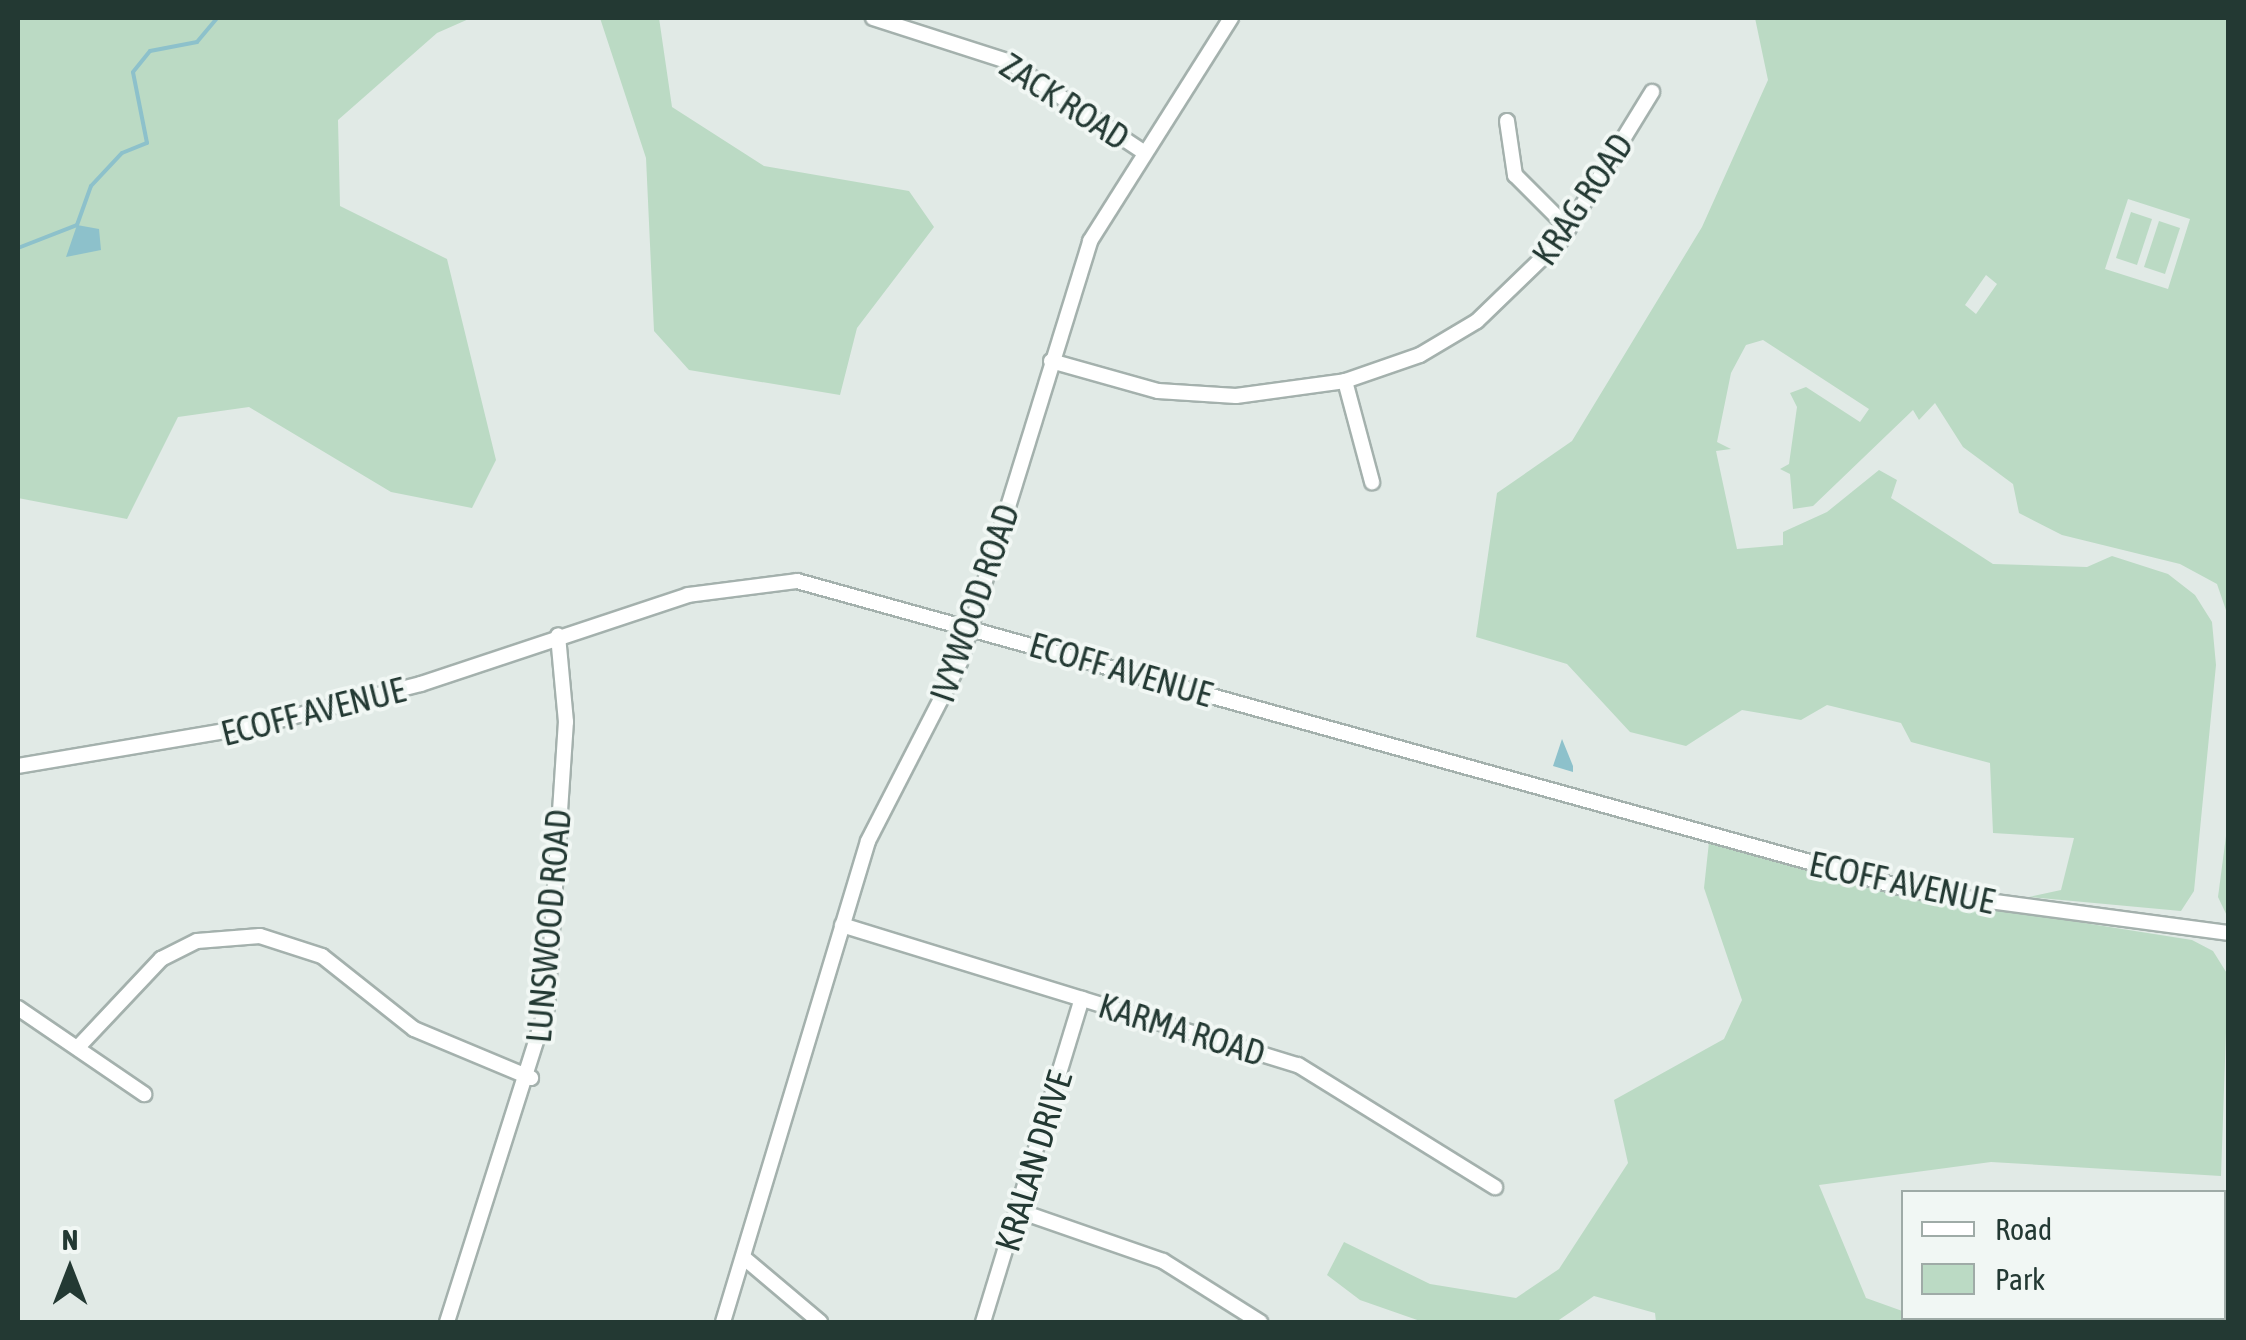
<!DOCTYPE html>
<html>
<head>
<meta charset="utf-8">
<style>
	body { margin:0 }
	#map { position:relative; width:2246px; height:1340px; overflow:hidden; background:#e1eae6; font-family:"Asap Condensed",sans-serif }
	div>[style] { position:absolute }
	.green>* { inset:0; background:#bbdac4 }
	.water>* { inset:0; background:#8dc1cb }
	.stream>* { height:4px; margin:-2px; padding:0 2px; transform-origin:2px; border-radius:2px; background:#8dc1cb }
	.roads { filter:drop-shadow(2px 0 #a4b1ad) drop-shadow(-2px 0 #a4b1ad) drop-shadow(0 2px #a4b1ad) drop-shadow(0 -2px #a4b1ad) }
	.minor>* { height:14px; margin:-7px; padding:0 7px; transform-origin:7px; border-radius:7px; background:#fff }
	span { translate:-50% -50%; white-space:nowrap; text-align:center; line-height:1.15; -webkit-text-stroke:8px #f1f7f4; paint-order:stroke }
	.street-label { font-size:35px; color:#233933 }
	.frame { position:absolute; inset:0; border:20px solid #233933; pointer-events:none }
	.legend { position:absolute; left:1901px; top:1190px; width:325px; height:130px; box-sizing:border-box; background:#f1f7f4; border:2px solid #9faba7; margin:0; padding:12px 18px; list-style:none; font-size:30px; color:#233933 }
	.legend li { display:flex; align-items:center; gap:20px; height:50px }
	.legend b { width:50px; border:2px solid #9faba7 }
	.north { position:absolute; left:20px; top:1220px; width:100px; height:100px; -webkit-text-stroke:8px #f1f7f4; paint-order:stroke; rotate:0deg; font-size:28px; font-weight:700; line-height:40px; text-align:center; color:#233933 }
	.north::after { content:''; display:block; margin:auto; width:35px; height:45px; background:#233933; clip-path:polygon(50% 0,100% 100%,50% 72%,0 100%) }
</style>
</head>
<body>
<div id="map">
	<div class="green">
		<div style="clip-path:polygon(18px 18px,471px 18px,437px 33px,338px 120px,340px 206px,447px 259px,496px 460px,472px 508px,391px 492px,249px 407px,178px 417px,127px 519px,18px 498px)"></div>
		<div style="clip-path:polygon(600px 18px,659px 18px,672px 107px,764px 166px,909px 191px,934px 227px,857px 328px,840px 395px,689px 370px,654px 331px,646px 158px)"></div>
		<div style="clip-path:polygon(evenodd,1755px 18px,2228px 18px,2228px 616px,2217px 584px,2180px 564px,2062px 535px,2019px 513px,2013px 484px,1963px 447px,1935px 403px,1919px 420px,1913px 410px,1813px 506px,1793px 509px,1790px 474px,1780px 469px,1789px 464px,1797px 407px,1790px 393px,1806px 387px,1860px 422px,1869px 409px,1763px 340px,1746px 345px,1731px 373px,1717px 442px,1731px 449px,1716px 451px,1737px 549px,1783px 545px,1783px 532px,1827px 512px,1879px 470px,1897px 480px,1891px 498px,1993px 564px,2087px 567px,2112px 556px,2168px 574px,2195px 595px,2212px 622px,2216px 665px,2194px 891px,2181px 911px,2029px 897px,2061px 890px,2074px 838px,1993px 833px,1990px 763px,1911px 742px,1901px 723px,1827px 705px,1801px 720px,1742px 710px,1686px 746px,1630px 732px,1567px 664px,1476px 637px,1497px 493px,1572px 441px,1702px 227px,1768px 80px,1755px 18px,2128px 199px,2190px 219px,2168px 289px,2105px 269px,2128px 199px,1755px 18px,1986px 275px,1997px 284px,1976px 314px,1965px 305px,1986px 275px)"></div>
		<div style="clip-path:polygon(2131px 212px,2152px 219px,2137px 265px,2116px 258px)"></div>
		<div style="clip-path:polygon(2159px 221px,2180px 228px,2165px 274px,2144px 267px)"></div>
		<div style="clip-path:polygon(2228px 821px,2228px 918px,2218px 897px)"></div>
		<div style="clip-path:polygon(1709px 842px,1913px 896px,2192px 940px,2213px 951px,2228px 975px,2221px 1176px,1991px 1162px,1819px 1185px,1866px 1298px,1933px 1322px,1656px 1322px,1655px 1313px,1594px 1296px,1556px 1322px,1423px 1322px,1360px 1300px,1327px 1275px,1344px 1242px,1430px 1284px,1516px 1298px,1559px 1269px,1628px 1163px,1614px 1100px,1724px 1039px,1742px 1000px,1704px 888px)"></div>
		<div style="clip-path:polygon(2228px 1311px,2228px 1322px,2124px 1322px,2224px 1318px)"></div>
	</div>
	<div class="water">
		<div style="clip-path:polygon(77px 225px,99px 229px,101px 250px,66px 257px)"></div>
		<div style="clip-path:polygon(1562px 739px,1573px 766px,1573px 772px,1553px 766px)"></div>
	</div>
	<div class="stream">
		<div style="left:18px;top:248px;width:63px;rotate:-21.3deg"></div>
		<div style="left:77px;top:225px;width:41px;rotate:-70.3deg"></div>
		<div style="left:91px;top:186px;width:45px;rotate:-46.8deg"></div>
		<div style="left:122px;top:153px;width:27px;rotate:-22deg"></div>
		<div style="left:147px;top:143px;width:72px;rotate:-101.2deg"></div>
		<div style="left:133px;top:72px;width:27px;rotate:-51deg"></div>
		<div style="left:150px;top:51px;width:48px;rotate:-10.8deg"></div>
		<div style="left:197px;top:42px;width:31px;rotate:-50deg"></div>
	</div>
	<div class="roads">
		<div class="minor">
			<div style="left:873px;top:18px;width:141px;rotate:17.8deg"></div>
			<div style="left:1007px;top:61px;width:162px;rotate:33.7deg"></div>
			<div style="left:1507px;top:121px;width:55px;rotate:81.6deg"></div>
			<div style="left:1515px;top:175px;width:76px;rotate:45deg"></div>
			<div style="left:1051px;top:361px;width:111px;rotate:15.7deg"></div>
			<div style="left:1158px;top:391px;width:78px;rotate:3.7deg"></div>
			<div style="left:1236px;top:396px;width:110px;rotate:-7.8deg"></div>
			<div style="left:1345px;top:381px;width:79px;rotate:-19.1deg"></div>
			<div style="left:1420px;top:355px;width:66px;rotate:-30.8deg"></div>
			<div style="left:1477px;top:321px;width:117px;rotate:-44deg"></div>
			<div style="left:1561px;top:240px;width:174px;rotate:-58.4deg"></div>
			<div style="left:1345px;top:381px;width:105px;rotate:75deg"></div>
			<div style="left:18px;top:766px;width:245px;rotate:-9.6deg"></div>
			<div style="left:260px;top:725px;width:166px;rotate:-14.3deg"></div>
			<div style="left:421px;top:684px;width:281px;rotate:-18.4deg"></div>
			<div style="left:688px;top:595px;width:110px;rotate:-7.3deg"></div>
			<div style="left:797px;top:581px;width:1159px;rotate:15.51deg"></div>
			<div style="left:1914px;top:891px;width:317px;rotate:7.6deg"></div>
			<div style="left:842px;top:925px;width:477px;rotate:17.1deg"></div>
			<div style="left:1298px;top:1065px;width:232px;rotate:31.8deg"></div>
			<div style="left:18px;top:1008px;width:153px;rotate:34.3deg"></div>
			<div style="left:81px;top:1044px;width:117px;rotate:-46.7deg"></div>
			<div style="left:161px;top:959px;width:40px;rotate:-26.6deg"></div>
			<div style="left:197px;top:941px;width:63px;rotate:-4.5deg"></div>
			<div style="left:260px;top:936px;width:65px;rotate:17.9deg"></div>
			<div style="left:322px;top:956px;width:117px;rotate:38.4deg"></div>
			<div style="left:414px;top:1029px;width:127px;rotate:22.7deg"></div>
			<div style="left:1019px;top:1211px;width:152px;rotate:19.1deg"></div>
			<div style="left:1163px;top:1261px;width:115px;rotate:32.2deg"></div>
			<div style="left:743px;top:1257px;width:101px;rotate:40.2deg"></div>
			<div style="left:2224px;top:1273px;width:4px"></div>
			<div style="left:447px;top:1322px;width:330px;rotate:-72.4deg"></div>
			<div style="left:547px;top:1007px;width:286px;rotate:-86.2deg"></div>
			<div style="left:566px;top:722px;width:87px;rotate:-95.3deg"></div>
			<div style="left:723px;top:1322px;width:502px;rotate:-73.22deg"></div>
			<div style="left:868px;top:841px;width:201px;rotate:-62.8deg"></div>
			<div style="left:960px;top:662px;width:441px;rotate:-72.8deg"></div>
			<div style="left:1090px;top:241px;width:264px;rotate:-57.7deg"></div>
			<div style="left:983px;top:1322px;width:338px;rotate:-73deg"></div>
		</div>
	</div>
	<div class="street-label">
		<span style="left:1065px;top:101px;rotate:33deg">ZACK ROAD</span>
		<span style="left:1582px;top:199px;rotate:-56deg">KRAG ROAD</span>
		<span style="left:974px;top:603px;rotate:-71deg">IVYWOOD ROAD</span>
		<span style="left:1121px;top:669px;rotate:16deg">ECOFF AVENUE</span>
		<span style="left:313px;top:711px;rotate:-14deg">ECOFF AVENUE</span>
		<span style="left:1902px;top:882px;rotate:12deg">ECOFF AVENUE</span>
		<span style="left:548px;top:926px;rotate:-85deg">LUNSWOOD ROAD</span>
		<span style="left:1182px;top:1029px;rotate:17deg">KARMA ROAD</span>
		<span style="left:1033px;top:1161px;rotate:-73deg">KRALAN DRIVE</span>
	</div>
	<div class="frame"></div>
	<ul class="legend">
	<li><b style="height:12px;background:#fff"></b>Road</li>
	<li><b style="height:28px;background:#bbdac4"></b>Park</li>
	</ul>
	<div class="north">N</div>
</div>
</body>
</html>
